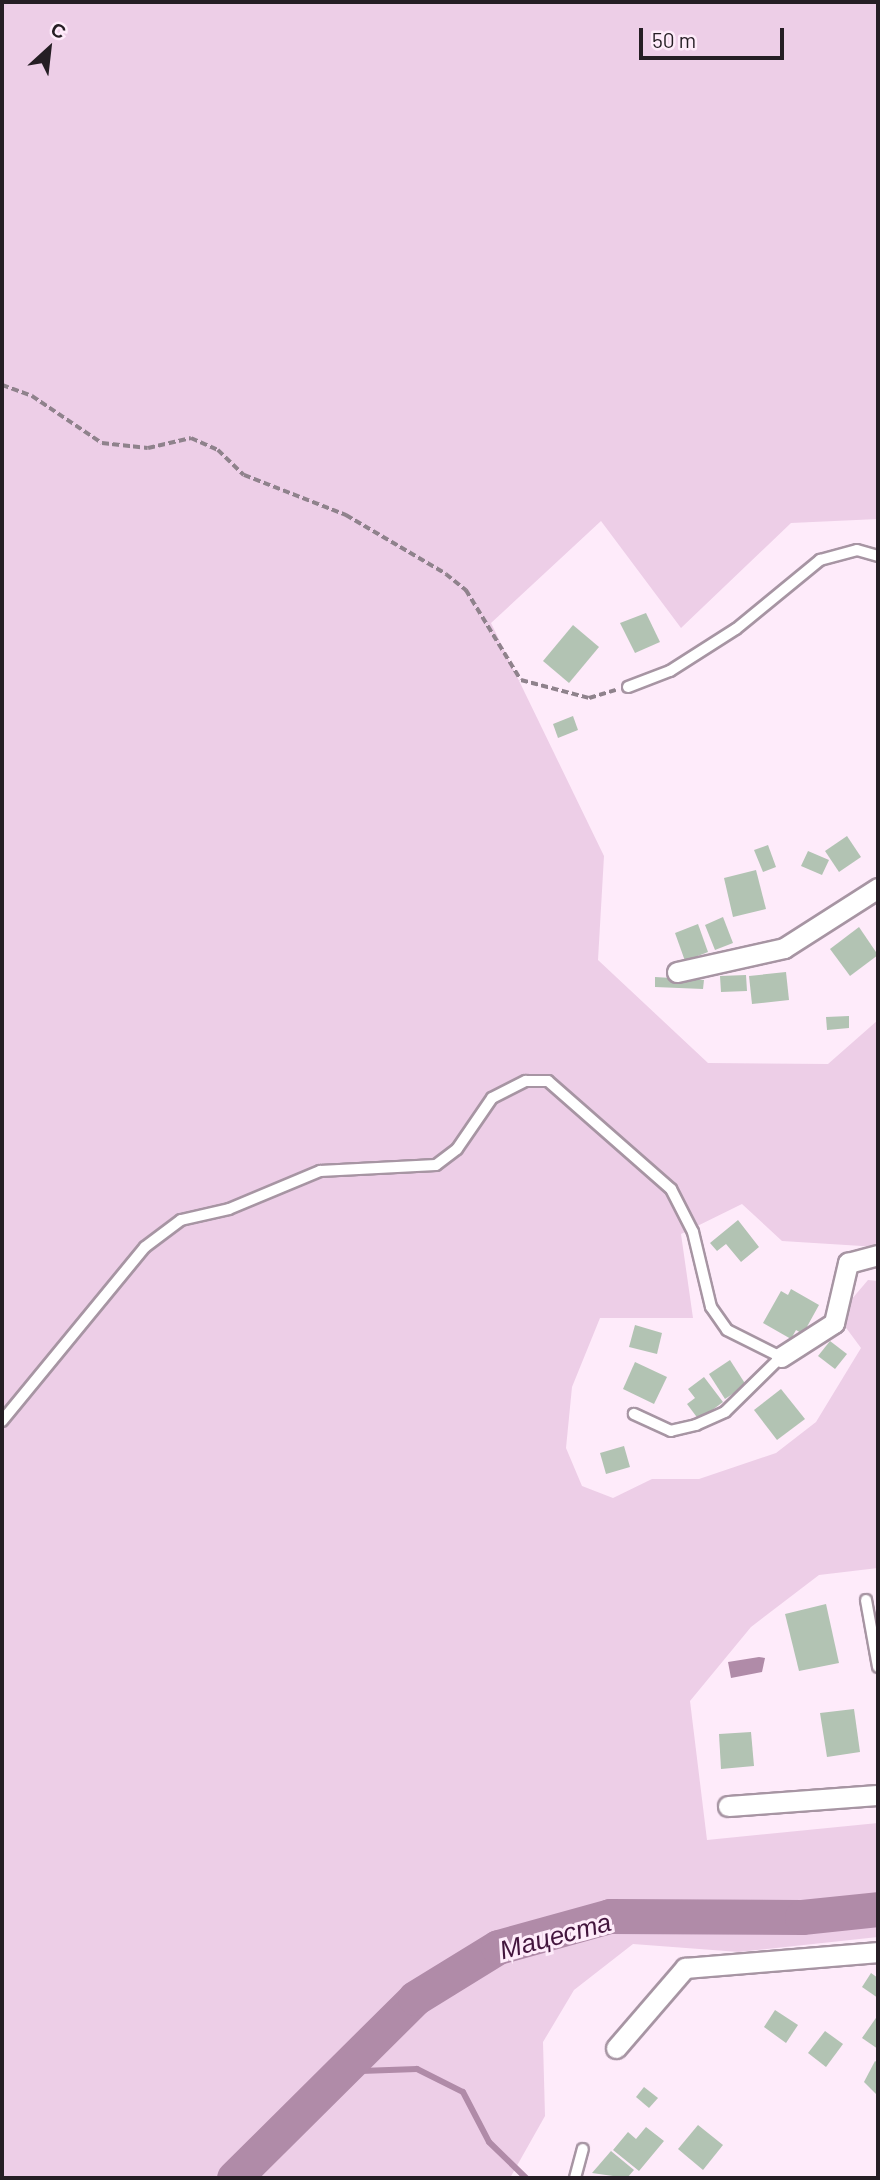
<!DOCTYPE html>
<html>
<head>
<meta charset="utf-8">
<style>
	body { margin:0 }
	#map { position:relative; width:880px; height:2180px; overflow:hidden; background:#feebfa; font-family:Barlow,sans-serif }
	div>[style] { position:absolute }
	.green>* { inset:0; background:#edcee7 }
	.water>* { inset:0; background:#b08ba8 }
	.stream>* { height:6px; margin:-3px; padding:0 3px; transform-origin:3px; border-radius:3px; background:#b08ba8 }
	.river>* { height:35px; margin:-17.5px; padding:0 17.5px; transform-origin:17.5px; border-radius:17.5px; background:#b08ba8 }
	.building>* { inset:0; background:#b2c3b3 }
	.path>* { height:3.5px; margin-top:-1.75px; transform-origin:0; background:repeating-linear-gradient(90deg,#8f828c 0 7px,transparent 0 10.5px) }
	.roads { filter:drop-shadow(2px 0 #a795a3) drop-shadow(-2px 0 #a795a3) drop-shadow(0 2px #a795a3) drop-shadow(0 -2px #a795a3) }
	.lane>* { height:10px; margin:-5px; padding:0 5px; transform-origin:5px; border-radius:5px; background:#fff }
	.street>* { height:19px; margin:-9.5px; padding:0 9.5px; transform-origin:9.5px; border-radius:9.5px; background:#fff }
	span { translate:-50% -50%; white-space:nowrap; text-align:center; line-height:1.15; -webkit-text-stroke:6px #feebfa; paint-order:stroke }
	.water-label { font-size:26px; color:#43153d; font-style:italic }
	.frame { position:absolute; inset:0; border:4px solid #251e24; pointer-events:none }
	.north { position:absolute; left:14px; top:14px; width:70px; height:70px; -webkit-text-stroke:5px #feebfa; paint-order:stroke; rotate:27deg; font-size:19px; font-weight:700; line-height:28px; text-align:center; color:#251e24 }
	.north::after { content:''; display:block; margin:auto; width:24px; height:32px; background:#251e24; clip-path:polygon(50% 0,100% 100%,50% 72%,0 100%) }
	.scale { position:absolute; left:639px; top:28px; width:145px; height:32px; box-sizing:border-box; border:4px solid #251e24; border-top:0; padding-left:9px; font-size:21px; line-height:24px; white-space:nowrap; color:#251e24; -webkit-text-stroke:5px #feebfa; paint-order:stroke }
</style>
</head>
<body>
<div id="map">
	<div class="green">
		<div style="clip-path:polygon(2px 2px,878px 2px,878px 519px,791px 523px,681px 628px,601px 521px,491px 623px,604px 856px,598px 960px,708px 1063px,828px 1064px,878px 1020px,878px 1247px,782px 1241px,742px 1204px,681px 1234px,693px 1318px,600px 1318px,572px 1387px,566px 1448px,582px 1486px,613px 1498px,652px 1479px,699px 1479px,776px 1453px,816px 1422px,861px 1348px,844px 1325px,851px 1300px,868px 1280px,878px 1281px,878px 1568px,819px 1575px,751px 1627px,690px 1701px,707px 1840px,878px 1823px,878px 1937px,739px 1952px,633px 1944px,574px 1990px,543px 2042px,545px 2116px,510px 2178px,2px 2178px)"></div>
	</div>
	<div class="water">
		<div style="clip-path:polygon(759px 1657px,765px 1658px,762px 1672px,731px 1678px,728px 1662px)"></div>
	</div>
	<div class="stream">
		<div style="left:296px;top:2115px;width:78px;rotate:-34.1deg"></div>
		<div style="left:361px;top:2071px;width:56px;rotate:-2deg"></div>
		<div style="left:417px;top:2069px;width:51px;rotate:26.6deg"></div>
		<div style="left:463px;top:2092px;width:56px;rotate:62.5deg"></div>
		<div style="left:489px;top:2142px;width:52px;rotate:44.2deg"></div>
	</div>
	<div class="river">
		<div style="left:234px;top:2178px;width:255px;rotate:-44.8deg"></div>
		<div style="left:415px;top:1998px;width:97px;rotate:-31.6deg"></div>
		<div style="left:498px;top:1947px;width:116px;rotate:-15.5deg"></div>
		<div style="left:610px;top:1916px;width:192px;rotate:0.3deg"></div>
		<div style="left:802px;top:1917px;width:76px;rotate:-6deg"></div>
	</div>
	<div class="building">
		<div style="clip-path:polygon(646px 613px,660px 642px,635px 653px,620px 623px)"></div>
		<div style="clip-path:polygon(573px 625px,599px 647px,569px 683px,543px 661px)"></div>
		<div style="clip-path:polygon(573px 716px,578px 730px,558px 738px,553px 724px)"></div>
		<div style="clip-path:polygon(847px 836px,861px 857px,839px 872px,825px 851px)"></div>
		<div style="clip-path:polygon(768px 845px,776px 867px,763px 872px,754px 850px)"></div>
		<div style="clip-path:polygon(808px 851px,829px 860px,822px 875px,801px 866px)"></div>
		<div style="clip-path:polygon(756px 870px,766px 909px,733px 917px,724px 878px)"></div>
		<div style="clip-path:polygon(723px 917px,733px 943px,715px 950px,705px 925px)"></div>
		<div style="clip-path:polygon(698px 924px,708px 952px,685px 961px,675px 933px)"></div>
		<div style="clip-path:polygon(859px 927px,878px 955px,850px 976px,830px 949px)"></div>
		<div style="clip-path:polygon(786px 972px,789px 1000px,752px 1004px,749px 976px)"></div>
		<div style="clip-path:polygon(746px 975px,747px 991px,721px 992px,720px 976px)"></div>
		<div style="clip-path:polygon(655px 977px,704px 980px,703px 989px,655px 987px)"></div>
		<div style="clip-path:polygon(849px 1016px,849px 1028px,827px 1030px,826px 1017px)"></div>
		<div style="clip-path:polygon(738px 1220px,759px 1247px,741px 1262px,726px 1244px,717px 1251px,710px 1243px)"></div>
		<div style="clip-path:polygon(791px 1289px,819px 1305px,803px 1334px,796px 1330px,791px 1339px,763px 1323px,781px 1291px,788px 1295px)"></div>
		<div style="clip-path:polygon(635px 1325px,662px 1333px,657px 1354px,629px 1347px)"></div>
		<div style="clip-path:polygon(830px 1341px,847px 1354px,835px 1369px,818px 1356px)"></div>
		<div style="clip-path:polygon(730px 1360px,746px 1385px,725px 1399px,709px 1374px)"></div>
		<div style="clip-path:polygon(635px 1362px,667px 1377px,654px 1404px,623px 1389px)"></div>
		<div style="clip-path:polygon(704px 1377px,723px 1402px,699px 1420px,687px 1404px,695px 1398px,688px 1389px)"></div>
		<div style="clip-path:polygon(781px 1389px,805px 1419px,777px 1440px,754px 1410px)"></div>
		<div style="clip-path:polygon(624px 1446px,630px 1467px,606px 1474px,600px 1453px)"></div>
		<div style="clip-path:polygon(826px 1604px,839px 1663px,799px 1671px,785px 1614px)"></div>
		<div style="clip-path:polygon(854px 1709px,860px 1752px,827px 1757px,820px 1713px)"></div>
		<div style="clip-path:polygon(751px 1732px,754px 1766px,721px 1769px,719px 1734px)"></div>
		<div style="clip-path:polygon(871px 1973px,878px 1978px,878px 1998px,862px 1987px)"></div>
		<div style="clip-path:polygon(775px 2010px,798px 2025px,786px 2043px,764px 2027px)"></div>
		<div style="clip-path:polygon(878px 2015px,878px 2049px,862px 2038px)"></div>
		<div style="clip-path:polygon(825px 2031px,843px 2044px,826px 2067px,808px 2053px)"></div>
		<div style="clip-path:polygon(875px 2061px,878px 2063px,877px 2095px,864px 2082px)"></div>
		<div style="clip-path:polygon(644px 2087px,658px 2098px,649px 2108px,636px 2097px)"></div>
		<div style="clip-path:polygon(698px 2125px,723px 2145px,703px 2170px,678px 2149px)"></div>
		<div style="clip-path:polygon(646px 2127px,664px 2141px,639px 2171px,613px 2150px,628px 2132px,636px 2139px)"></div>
		<div style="clip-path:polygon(611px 2151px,634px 2170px,627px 2178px,592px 2173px)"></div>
	</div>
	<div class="path">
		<div style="left:2px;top:385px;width:32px;rotate:20deg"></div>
		<div style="left:32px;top:396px;width:84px;rotate:33.9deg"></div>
		<div style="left:102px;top:443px;width:46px;rotate:6.2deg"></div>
		<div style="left:148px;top:448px;width:44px;rotate:-13.1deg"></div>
		<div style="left:191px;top:438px;width:30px;rotate:24deg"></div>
		<div style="left:218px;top:450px;width:36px;rotate:44deg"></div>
		<div style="left:244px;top:475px;width:110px;rotate:21.4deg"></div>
		<div style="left:346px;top:515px;width:116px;rotate:30.5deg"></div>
		<div style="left:446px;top:574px;width:26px;rotate:39deg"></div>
		<div style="left:466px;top:590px;width:105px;rotate:58.6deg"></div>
		<div style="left:521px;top:680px;width:70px;rotate:14.8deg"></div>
		<div style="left:589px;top:698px;width:28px;rotate:-17deg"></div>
	</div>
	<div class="roads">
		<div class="lane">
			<div style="left:628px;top:687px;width:45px;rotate:-20.9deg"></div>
			<div style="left:670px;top:671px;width:78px;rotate:-32.5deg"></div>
			<div style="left:736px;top:629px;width:109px;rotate:-39.4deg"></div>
			<div style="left:820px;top:560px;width:38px;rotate:-15deg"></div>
			<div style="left:857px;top:550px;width:22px;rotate:16deg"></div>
			<div style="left:2px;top:1421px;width:225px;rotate:-50.6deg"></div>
			<div style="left:145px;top:1247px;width:45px;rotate:-36.9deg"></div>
			<div style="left:181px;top:1220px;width:49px;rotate:-12.9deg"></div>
			<div style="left:229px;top:1209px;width:99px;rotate:-22.7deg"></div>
			<div style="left:320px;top:1171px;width:116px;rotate:-3deg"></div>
			<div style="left:436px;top:1165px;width:26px;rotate:-37deg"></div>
			<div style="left:457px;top:1149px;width:62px;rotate:-55.5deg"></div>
			<div style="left:492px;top:1098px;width:38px;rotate:-27deg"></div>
			<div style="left:526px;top:1081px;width:22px"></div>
			<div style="left:548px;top:1081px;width:164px;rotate:41.3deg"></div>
			<div style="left:671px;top:1189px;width:48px;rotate:62.9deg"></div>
			<div style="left:693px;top:1232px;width:77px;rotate:76.5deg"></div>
			<div style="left:711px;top:1307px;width:28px;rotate:55deg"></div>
			<div style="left:727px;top:1330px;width:60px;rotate:26.6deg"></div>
			<div style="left:781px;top:1357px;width:78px;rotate:135.5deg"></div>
			<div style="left:725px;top:1412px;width:32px;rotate:156deg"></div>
			<div style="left:696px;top:1425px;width:26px;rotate:167deg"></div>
			<div style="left:671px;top:1431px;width:41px;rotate:-155.3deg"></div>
			<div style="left:866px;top:1600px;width:68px;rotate:79.8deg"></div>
			<div style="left:575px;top:2178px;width:30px;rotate:-75deg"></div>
		</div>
		<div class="street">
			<div style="left:677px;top:972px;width:110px;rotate:-12.6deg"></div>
			<div style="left:784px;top:948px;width:112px;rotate:-32.6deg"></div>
			<div style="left:781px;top:1357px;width:63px;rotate:-32.7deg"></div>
			<div style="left:834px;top:1323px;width:62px;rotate:-76.9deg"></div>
			<div style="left:848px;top:1263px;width:31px;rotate:-15deg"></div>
			<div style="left:728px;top:1806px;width:150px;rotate:-4.2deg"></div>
			<div style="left:616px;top:2048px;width:106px;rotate:-49.2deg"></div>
			<div style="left:685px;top:1968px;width:194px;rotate:-4.7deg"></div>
		</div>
	</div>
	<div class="water-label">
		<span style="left:555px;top:1935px;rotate:-15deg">Мацеста</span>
	</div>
	<div class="frame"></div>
	<div class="north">С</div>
	<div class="scale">50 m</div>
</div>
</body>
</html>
